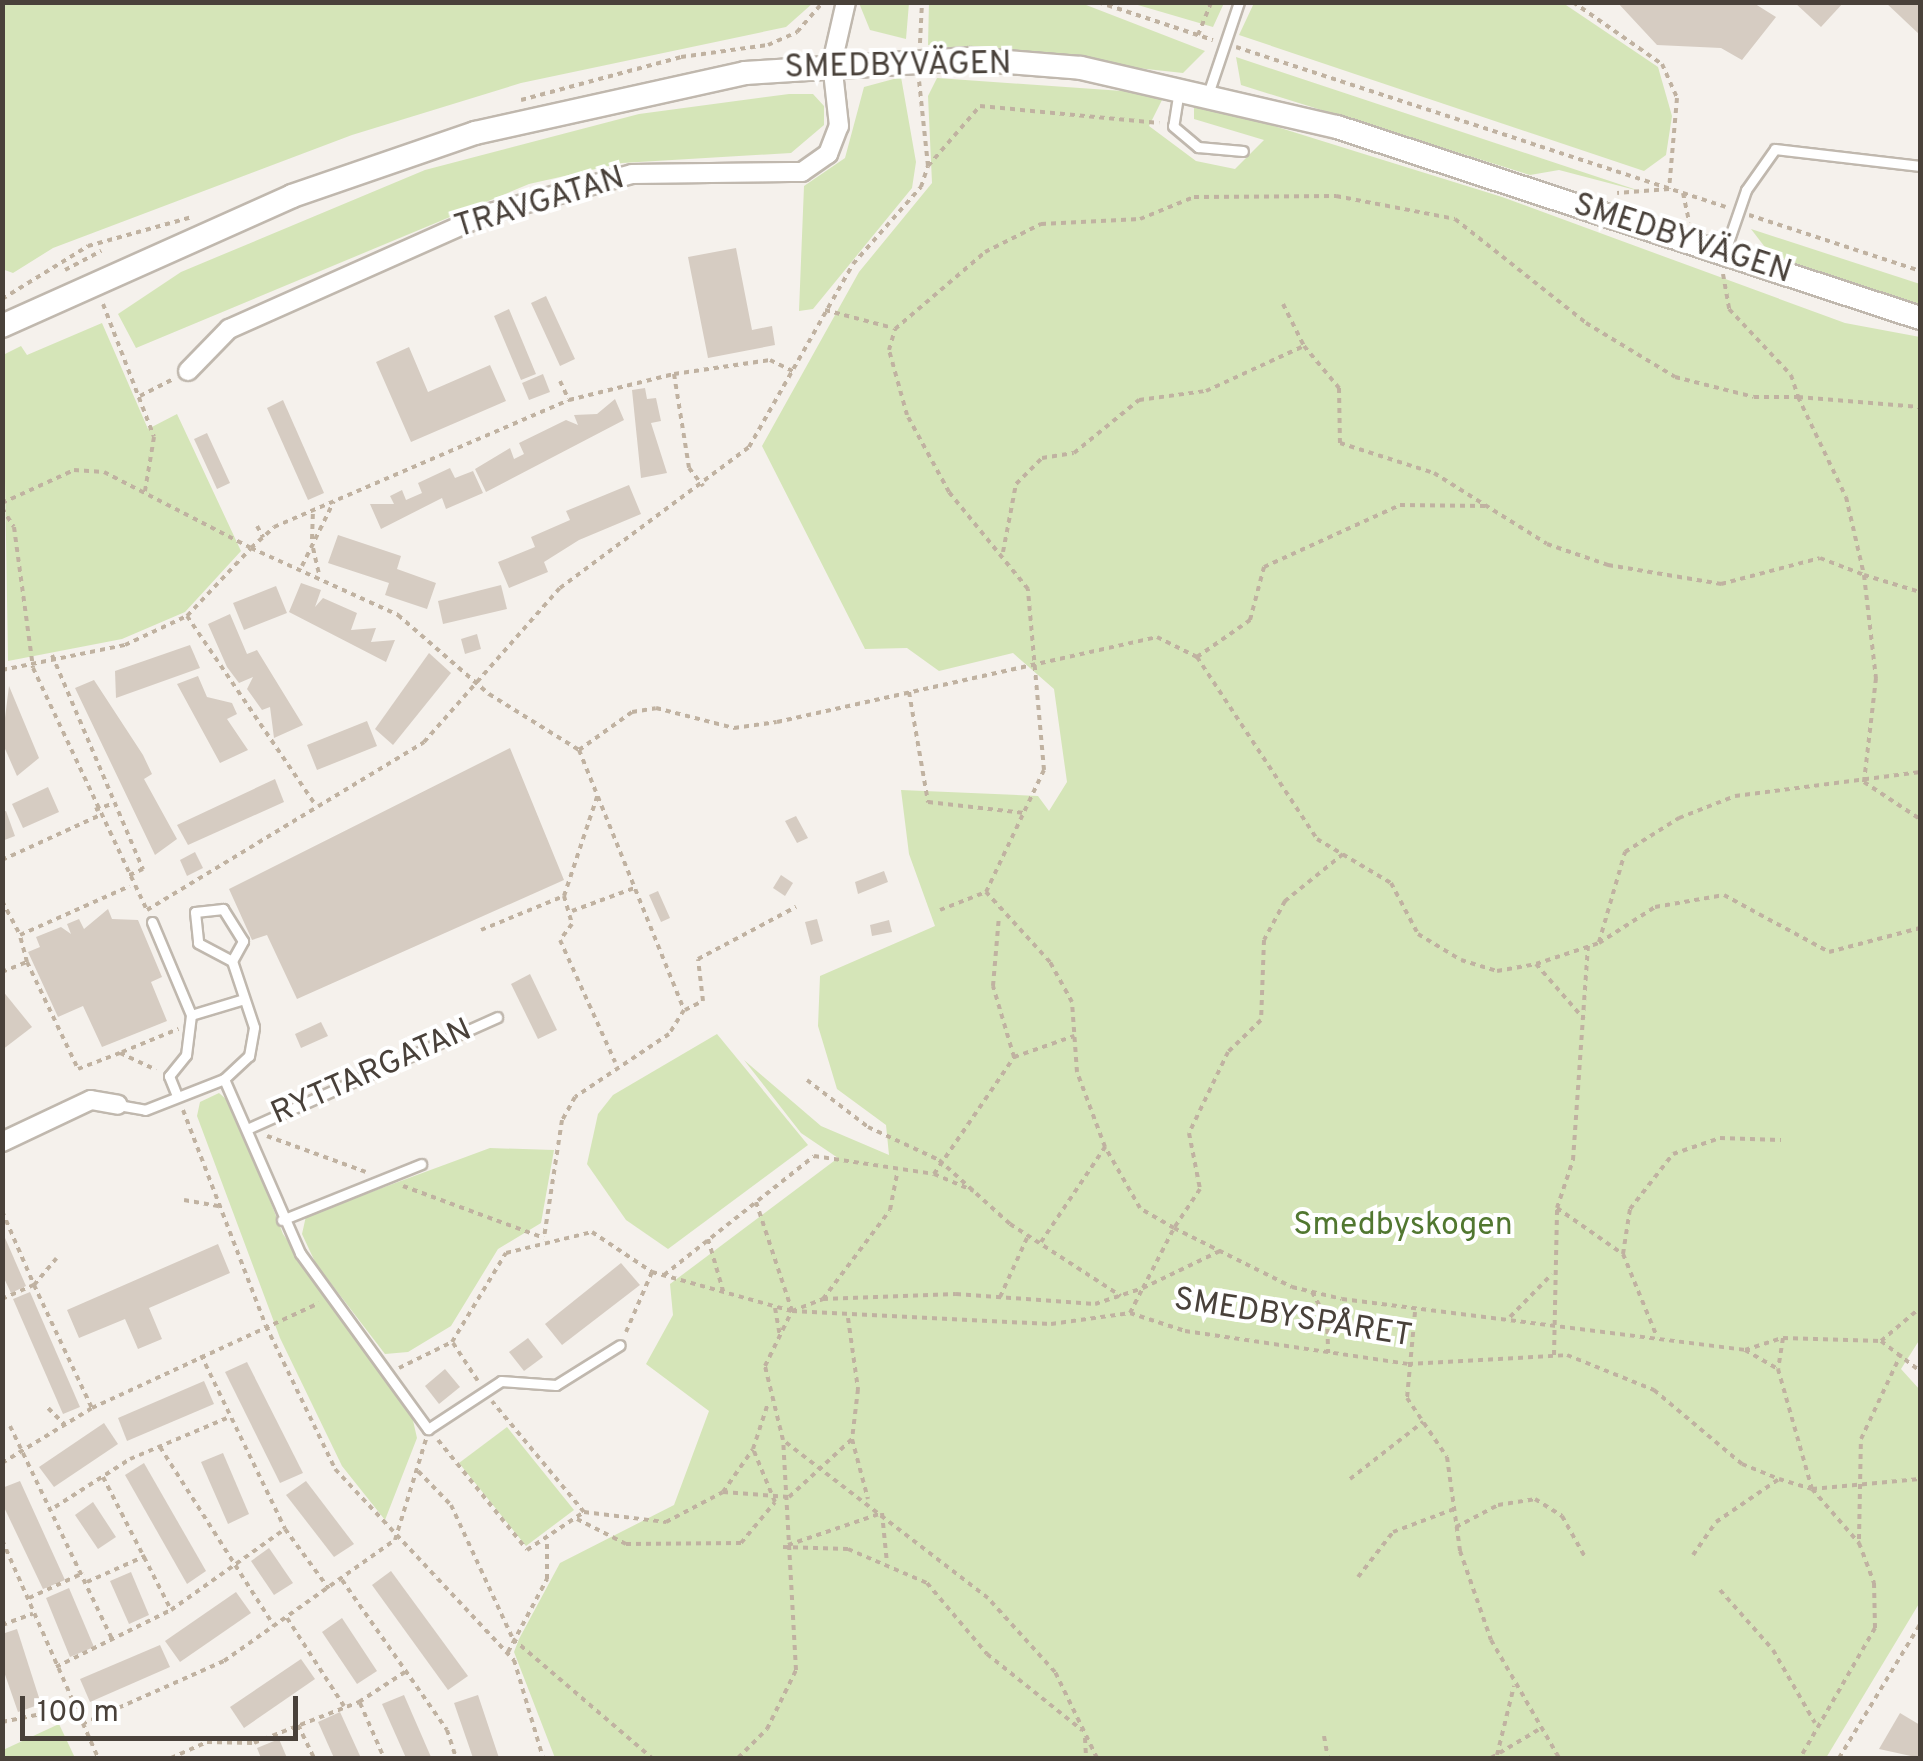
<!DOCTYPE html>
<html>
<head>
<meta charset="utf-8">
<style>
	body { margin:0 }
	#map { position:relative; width:1923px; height:1761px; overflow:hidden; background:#f5f1ec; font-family:Overpass,sans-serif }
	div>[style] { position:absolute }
	.green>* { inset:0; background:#d5e5b8 }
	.building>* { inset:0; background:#d6ccc2 }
	.path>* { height:4px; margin-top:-2px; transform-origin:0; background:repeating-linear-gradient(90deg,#c0b2a1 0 5px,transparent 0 10px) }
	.roads { filter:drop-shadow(2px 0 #c0b8ae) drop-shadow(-2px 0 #c0b8ae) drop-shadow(0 2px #c0b8ae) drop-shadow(0 -2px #c0b8ae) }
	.service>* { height:9px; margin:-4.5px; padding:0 4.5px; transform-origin:4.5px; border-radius:4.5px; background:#fff }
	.minor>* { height:18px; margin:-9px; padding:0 9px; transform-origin:9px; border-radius:9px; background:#fff }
	.tertiary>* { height:22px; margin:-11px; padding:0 11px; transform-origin:11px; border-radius:11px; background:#fff }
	span { translate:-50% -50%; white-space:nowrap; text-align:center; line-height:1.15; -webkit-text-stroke:8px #fff; paint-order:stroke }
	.street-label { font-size:32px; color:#49413a }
	.park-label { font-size:32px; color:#517730 }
	.frame { position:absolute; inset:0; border:5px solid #49413a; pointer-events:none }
	.scale { position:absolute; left:20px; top:1696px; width:278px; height:45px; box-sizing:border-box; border:5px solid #49413a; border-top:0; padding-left:12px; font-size:30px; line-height:35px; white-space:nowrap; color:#49413a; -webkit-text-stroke:8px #fff; paint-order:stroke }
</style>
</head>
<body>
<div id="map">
	<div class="green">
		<div style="clip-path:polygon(929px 2px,1081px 3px,1205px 51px,1183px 73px,928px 45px)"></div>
		<div style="clip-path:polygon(2px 3px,3px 2px,813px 3px,786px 27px,521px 83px,352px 135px,53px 248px,13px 273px,2px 269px)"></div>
		<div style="clip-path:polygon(859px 3px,909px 3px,906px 39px,870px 30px)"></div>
		<div style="clip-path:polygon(1131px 3px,1224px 3px,1213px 27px)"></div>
		<div style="clip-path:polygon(1254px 3px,1563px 3px,1658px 67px,1672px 116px,1666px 155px,1644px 171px,1239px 35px)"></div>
		<div style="clip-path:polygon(1236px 57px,1441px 125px,1643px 192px,1559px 170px,1530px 175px,1241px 85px)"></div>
		<div style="clip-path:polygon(901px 77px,916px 162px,912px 188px,813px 309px,799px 311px,804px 186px,845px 158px,864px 87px)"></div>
		<div style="clip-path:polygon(937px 78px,1165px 94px,1149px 126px,1196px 161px,1235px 169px,1264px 140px,1194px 119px,1194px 101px,1502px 197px,1845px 323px,1920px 337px,1920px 1339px,1901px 1369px,1920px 1390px,1920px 1602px,1826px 1758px,555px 1758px,514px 1652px,519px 1639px,560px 1563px,674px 1505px,709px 1411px,646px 1364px,673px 1315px,670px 1284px,838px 1158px,801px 1133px,744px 1060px,821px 1126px,889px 1155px,886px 1125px,837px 1089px,818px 1026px,820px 976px,935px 926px,909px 854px,901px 790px,1038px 796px,1049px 811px,1067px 782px,1054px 689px,1013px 653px,939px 671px,907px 648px,865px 649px,762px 446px,859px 272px,932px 183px,928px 96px)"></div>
		<div style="clip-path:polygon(789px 94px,813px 94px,824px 106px,824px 125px,791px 153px,622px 163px,529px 184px,136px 348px,118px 314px,181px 272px,425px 170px,639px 114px)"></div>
		<div style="clip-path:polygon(1751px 229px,1920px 284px,1920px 308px,1771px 255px)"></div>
		<div style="clip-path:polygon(102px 323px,148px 429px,177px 414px,241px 551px,185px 612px,122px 639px,8px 661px,3px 355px,21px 346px,27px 355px)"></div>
		<div style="clip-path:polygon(717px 1034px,808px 1145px,668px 1249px,626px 1220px,587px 1164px,598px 1114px,613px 1095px)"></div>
		<div style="clip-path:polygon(219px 1093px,233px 1105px,283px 1234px,412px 1416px,417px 1438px,385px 1520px,342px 1466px,280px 1338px,197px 1116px,200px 1102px)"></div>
		<div style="clip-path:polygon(490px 1148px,554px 1150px,541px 1223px,498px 1249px,451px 1326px,408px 1352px,385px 1354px,316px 1264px,302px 1234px,306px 1216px)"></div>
		<div style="clip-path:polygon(507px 1427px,574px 1510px,526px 1546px,459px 1463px)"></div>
		<div style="clip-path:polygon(59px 1724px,75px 1758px,3px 1758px,3px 1750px)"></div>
	</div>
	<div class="building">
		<div style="clip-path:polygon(1617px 2px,1752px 2px,1776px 17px,1742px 60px,1721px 48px,1657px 45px)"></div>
		<div style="clip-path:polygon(1794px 2px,1844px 2px,1821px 27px)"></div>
		<div style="clip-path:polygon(1885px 2px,1920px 2px,1920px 35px)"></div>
		<div style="clip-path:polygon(736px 248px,752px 330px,772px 326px,775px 345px,708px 358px,688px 257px)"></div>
		<div style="clip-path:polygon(546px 296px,575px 359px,560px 366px,531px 303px)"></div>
		<div style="clip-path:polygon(509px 309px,536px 374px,521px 380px,494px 316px)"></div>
		<div style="clip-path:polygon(409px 347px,428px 392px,490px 365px,506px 401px,411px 442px,376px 362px)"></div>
		<div style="clip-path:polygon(543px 374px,550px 392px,529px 400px,522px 383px)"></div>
		<div style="clip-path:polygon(645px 388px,647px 399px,656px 398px,661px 421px,651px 423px,667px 473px,641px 478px,632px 390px)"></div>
		<div style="clip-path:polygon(615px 399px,624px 420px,486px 492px,475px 469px,510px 448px,514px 459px,524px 454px,519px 443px,566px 420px,578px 425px,574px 415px,597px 414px)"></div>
		<div style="clip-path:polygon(283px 400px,324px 493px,308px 500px,267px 408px)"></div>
		<div style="clip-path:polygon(207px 433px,230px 483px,217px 489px,194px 439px)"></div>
		<div style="clip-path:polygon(450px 468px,455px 478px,473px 471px,483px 493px,446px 509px,442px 498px,381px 529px,370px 504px,394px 504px,390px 496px,402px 490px,406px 500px,422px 493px,418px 483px)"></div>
		<div style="clip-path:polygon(629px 485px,641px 514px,579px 540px,544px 562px,548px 572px,509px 588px,498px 562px,535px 547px,531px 537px,570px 520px,566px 511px)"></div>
		<div style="clip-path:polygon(338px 535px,401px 556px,397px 569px,436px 583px,427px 609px,385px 595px,389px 583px,328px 563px)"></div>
		<div style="clip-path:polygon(301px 583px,321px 590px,315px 607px,323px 598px,357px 613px,351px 630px,376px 628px,371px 642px,395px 640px,386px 662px,289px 612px)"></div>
		<div style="clip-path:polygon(501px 585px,507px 609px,443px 624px,438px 601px)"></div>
		<div style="clip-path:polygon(276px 586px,287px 613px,244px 630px,233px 603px)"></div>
		<div style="clip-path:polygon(230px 614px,247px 654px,257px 650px,303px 725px,274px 738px,270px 707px,262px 710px,247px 689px,253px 677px,239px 683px,227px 667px,208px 624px)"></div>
		<div style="clip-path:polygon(477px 634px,481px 649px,465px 654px,461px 639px)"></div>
		<div style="clip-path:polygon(190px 645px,200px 668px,116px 698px,115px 671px)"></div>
		<div style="clip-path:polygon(429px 653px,451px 673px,393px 745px,375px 729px)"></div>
		<div style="clip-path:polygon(198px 676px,207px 697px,232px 703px,237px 714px,227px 719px,248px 750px,220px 763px,177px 684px)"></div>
		<div style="clip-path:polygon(94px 680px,143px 755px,152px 774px,144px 779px,177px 839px,155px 855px,75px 688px)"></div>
		<div style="clip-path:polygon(9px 686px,39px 758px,17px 776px,2px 742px)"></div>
		<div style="clip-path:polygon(367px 721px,377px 746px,317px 770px,307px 745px)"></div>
		<div style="clip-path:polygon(510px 748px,564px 880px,297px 999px,267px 935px,252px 940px,229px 889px)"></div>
		<div style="clip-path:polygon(275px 779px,284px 802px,188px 845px,177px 825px)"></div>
		<div style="clip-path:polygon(48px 787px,59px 812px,23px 828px,12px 804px)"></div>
		<div style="clip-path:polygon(6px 811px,15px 836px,2px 841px,2px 812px)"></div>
		<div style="clip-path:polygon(796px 816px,808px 838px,797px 843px,785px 821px)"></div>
		<div style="clip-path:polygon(195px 852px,203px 868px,187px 876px,180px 860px)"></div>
		<div style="clip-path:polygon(884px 871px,888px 882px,858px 894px,855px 882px)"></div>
		<div style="clip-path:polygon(781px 875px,793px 883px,785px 896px,773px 888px)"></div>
		<div style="clip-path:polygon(658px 891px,670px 918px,661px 922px,649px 895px)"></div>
		<div style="clip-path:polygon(108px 909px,112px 919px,138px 920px,162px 977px,151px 982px,167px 1021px,102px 1047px,83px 1006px,58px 1017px,28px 952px,40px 947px,36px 937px,61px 927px,71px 934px,67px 924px,79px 919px,84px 929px)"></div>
		<div style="clip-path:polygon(817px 919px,823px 941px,811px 945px,805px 922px)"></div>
		<div style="clip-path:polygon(889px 920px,892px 932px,872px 936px,870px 925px)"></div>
		<div style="clip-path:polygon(530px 974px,557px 1030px,538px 1039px,511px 984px)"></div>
		<div style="clip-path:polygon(2px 990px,32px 1027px,2px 1050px)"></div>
		<div style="clip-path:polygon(321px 1022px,328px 1036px,301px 1048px,295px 1034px)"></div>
		<div style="clip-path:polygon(2px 1231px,26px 1286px,11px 1293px,2px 1274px)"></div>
		<div style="clip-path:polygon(218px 1244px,230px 1273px,149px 1308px,162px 1339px,138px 1349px,125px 1319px,79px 1338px,67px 1310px)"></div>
		<div style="clip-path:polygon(621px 1263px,640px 1285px,562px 1345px,545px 1324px)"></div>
		<div style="clip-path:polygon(30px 1292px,80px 1407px,63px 1414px,13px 1299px)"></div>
		<div style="clip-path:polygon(528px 1338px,543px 1357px,524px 1371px,509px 1352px)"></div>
		<div style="clip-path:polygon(247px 1362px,303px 1473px,280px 1483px,225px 1372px)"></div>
		<div style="clip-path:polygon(445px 1369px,460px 1387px,439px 1404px,425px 1386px)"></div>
		<div style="clip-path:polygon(204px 1381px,214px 1404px,127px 1441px,118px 1418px)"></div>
		<div style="clip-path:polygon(104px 1423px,118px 1444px,54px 1487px,39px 1467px)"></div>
		<div style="clip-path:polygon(223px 1453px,249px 1514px,228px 1524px,201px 1462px)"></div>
		<div style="clip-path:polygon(144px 1463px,206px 1571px,187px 1584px,125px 1475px)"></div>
		<div style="clip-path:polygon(20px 1481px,65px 1580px,43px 1589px,2px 1503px,2px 1488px)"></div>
		<div style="clip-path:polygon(306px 1481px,354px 1544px,334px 1557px,286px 1495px)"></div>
		<div style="clip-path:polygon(93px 1502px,116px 1537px,98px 1549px,75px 1515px)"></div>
		<div style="clip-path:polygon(269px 1548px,293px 1583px,274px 1595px,251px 1561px)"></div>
		<div style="clip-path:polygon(391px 1571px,468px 1676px,448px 1690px,372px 1585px)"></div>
		<div style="clip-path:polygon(131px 1572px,149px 1615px,129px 1624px,110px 1581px)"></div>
		<div style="clip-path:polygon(69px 1588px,94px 1647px,70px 1657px,46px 1598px)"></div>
		<div style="clip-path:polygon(236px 1592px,251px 1613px,180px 1662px,165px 1641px)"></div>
		<div style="clip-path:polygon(342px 1618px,377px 1671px,357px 1684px,322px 1632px)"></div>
		<div style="clip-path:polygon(17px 1629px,41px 1704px,18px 1712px,2px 1666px,2px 1634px)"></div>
		<div style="clip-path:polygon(160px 1645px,170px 1667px,90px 1702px,80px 1679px)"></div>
		<div style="clip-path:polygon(301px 1659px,315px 1679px,244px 1728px,230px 1707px)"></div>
		<div style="clip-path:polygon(404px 1695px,431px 1757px,428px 1758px,406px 1758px,382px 1704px)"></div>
		<div style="clip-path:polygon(478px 1695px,499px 1758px,473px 1758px,454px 1703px)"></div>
		<div style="clip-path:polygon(340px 1712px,361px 1758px,334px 1758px,318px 1722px)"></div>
		<div style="clip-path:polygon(1900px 1713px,1920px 1725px,1920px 1758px,1879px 1749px)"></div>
		<div style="clip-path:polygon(279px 1739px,287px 1758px,261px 1758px,257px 1748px)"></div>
	</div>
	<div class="path">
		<div style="left:1098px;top:2px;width:121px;rotate:18.3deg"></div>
		<div style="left:1573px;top:2px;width:108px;rotate:34.9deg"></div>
		<div style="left:1662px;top:64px;width:37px;rotate:66deg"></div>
		<div style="left:1677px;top:98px;width:91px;rotate:95deg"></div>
		<div style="left:1669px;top:189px;width:52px;rotate:175.6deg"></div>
		<div style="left:1198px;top:35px;width:35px;rotate:-68deg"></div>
		<div style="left:920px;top:43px;width:41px;rotate:-87.2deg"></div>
		<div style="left:1236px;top:47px;width:515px;rotate:18.08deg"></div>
		<div style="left:521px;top:100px;width:166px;rotate:-15deg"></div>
		<div style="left:681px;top:57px;width:88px;rotate:-7.9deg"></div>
		<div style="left:768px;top:45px;width:32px;rotate:-24deg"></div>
		<div style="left:797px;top:32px;width:40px;rotate:-49deg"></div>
		<div style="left:928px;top:166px;width:79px;rotate:-49.1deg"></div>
		<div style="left:980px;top:106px;width:180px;rotate:5.4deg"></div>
		<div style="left:1683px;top:193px;width:30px;rotate:78deg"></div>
		<div style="left:1749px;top:215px;width:180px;rotate:18.1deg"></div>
		<div style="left:65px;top:270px;width:41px;rotate:-27.8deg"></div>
		<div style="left:1723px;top:274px;width:36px;rotate:80deg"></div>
		<div style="left:1729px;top:309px;width:91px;rotate:46.8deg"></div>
		<div style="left:1791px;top:375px;width:23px;rotate:72deg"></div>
		<div style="left:1798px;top:397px;width:122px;rotate:4.7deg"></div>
		<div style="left:2px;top:299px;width:101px;rotate:-31.6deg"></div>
		<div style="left:88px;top:246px;width:108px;rotate:-15.6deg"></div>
		<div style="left:103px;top:304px;width:142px;rotate:69deg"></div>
		<div style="left:154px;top:437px;width:55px;rotate:99.5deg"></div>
		<div style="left:1283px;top:304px;width:47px;rotate:63.4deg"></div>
		<div style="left:825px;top:310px;width:70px;rotate:14.8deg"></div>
		<div style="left:674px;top:374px;width:97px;rotate:-8.3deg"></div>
		<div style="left:770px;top:360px;width:28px;rotate:26deg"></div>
		<div style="left:560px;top:381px;width:21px;rotate:65deg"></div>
		<div style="left:140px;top:396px;width:36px;rotate:-27deg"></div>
		<div style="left:2px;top:503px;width:79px;rotate:-24.6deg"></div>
		<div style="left:74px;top:470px;width:30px;rotate:4deg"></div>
		<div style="left:104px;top:472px;width:165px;rotate:27.3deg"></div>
		<div style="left:251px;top:548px;width:31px;rotate:-42deg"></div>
		<div style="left:274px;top:527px;width:321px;rotate:-23.3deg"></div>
		<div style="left:569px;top:400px;width:108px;rotate:-13.9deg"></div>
		<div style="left:674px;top:374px;width:95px;rotate:80.9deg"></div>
		<div style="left:689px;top:468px;width:23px;rotate:52deg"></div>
		<div style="left:2px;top:508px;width:22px;rotate:58deg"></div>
		<div style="left:14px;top:527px;width:142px;rotate:82.3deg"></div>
		<div style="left:33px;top:668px;width:265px;rotate:64.8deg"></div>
		<div style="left:257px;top:526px;width:13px;rotate:61deg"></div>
		<div style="left:312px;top:539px;width:28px;rotate:-88deg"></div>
		<div style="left:313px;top:548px;width:26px;rotate:77deg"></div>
		<div style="left:1003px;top:552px;width:69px;rotate:-79.2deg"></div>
		<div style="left:1016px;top:484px;width:37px;rotate:-45deg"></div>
		<div style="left:1042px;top:458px;width:32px;rotate:-9deg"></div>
		<div style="left:1074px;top:453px;width:84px;rotate:-39.2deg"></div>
		<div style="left:1139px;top:400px;width:68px;rotate:-7.7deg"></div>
		<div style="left:1206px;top:391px;width:108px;rotate:-24.7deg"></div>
		<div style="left:1304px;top:346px;width:55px;rotate:50.2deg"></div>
		<div style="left:1339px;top:388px;width:55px;rotate:89deg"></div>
		<div style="left:1340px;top:443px;width:99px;rotate:17.7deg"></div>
		<div style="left:1434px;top:473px;width:133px;rotate:32.1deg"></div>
		<div style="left:1547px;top:544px;width:65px;rotate:19deg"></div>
		<div style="left:1608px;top:565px;width:115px;rotate:9.5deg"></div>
		<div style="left:1721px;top:584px;width:102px;rotate:-14.7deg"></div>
		<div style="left:1820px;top:558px;width:47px;rotate:21.1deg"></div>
		<div style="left:1864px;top:575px;width:104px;rotate:83.4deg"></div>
		<div style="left:1876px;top:678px;width:105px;rotate:96.6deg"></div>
		<div style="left:1864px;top:782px;width:67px;rotate:33.5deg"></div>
		<div style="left:302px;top:566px;width:72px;rotate:-63.8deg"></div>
		<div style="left:187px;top:616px;width:230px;rotate:55.8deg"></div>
		<div style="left:52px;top:655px;width:233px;rotate:67deg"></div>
		<div style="left:143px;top:869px;width:17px;rotate:156deg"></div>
		<div style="left:1197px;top:657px;width:65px;rotate:-34.9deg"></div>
		<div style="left:1250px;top:620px;width:55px;rotate:-75.2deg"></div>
		<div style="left:1264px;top:567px;width:149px;rotate:-24.5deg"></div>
		<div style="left:1400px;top:505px;width:85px;rotate:0.7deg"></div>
		<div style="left:2px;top:670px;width:126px;rotate:-11.5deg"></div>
		<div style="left:125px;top:645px;width:68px;rotate:-25.1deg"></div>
		<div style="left:187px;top:616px;width:93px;rotate:-46.7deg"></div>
		<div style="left:251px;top:548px;width:162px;rotate:24.5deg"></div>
		<div style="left:398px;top:615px;width:121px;rotate:41deg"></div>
		<div style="left:489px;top:694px;width:106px;rotate:31.9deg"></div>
		<div style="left:579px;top:750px;width:280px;rotate:68deg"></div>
		<div style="left:684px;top:1010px;width:28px;rotate:122deg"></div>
		<div style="left:669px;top:1034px;width:113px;rotate:146.2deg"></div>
		<div style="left:575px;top:1097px;width:26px;rotate:119deg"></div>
		<div style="left:562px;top:1120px;width:119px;rotate:98.7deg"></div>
		<div style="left:909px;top:692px;width:112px;rotate:80.2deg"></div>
		<div style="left:928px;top:802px;width:97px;rotate:6.5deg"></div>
		<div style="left:579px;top:750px;width:65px;rotate:-35.6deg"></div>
		<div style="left:632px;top:712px;width:24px;rotate:-9deg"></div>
		<div style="left:656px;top:708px;width:81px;rotate:14.4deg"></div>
		<div style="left:734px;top:728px;width:43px;rotate:-7.9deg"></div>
		<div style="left:777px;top:722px;width:389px;rotate:-12.6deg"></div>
		<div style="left:1157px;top:637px;width:45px;rotate:26.6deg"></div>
		<div style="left:1197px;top:657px;width:218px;rotate:56.6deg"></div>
		<div style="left:1317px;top:839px;width:86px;rotate:30.7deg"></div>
		<div style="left:1391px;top:883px;width:58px;rotate:62.1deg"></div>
		<div style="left:1418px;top:934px;width:50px;rotate:31.2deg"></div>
		<div style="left:1461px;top:960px;width:38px;rotate:17deg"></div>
		<div style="left:1497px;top:971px;width:40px;rotate:-10deg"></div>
		<div style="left:1536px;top:964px;width:66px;rotate:-18.4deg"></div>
		<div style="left:1599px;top:943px;width:67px;rotate:-32.7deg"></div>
		<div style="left:1655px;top:907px;width:70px;rotate:-9.9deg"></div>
		<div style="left:1724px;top:895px;width:119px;rotate:28.5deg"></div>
		<div style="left:1829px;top:952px;width:94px;rotate:-14.8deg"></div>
		<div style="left:95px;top:810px;width:20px;rotate:-20deg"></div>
		<div style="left:1343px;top:854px;width:75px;rotate:141deg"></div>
		<div style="left:1285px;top:901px;width:44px;rotate:118.3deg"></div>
		<div style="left:1264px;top:940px;width:80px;rotate:92.1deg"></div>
		<div style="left:1261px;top:1020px;width:46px;rotate:135.9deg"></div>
		<div style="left:1228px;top:1052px;width:90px;rotate:115.7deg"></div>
		<div style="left:1189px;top:1133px;width:57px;rotate:78.9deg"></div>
		<div style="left:1200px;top:1189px;width:47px;rotate:123.7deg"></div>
		<div style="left:1174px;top:1228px;width:39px;rotate:-150deg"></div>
		<div style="left:1140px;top:1208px;width:70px;rotate:-119.8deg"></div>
		<div style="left:1105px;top:1147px;width:80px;rotate:-110.5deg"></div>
		<div style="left:1077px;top:1072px;width:70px;rotate:-94.1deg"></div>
		<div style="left:1072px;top:1002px;width:46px;rotate:-118.8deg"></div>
		<div style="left:1050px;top:962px;width:95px;rotate:-132.4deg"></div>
		<div style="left:986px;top:892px;width:135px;rotate:-64.6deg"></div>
		<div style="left:1044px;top:770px;width:182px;rotate:-95.1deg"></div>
		<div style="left:1028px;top:589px;width:125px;rotate:-129.2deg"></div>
		<div style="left:949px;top:492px;width:88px;rotate:-118.6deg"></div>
		<div style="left:907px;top:415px;width:67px;rotate:-105.5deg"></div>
		<div style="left:889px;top:350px;width:22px;rotate:-74deg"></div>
		<div style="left:895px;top:329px;width:118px;rotate:-40.5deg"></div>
		<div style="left:985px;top:252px;width:63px;rotate:-26.6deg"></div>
		<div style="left:1041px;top:224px;width:99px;rotate:-2.9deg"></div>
		<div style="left:1140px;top:219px;width:58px;rotate:-22.2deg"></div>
		<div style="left:1194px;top:197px;width:142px;rotate:-0.4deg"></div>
		<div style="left:1336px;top:196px;width:121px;rotate:10.9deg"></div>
		<div style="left:1455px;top:219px;width:167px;rotate:38.4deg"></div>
		<div style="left:1586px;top:323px;width:104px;rotate:31.2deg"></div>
		<div style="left:1675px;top:377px;width:81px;rotate:14.2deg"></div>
		<div style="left:1754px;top:397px;width:44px"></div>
		<div style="left:1798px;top:397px;width:111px;rotate:64.4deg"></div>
		<div style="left:1846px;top:497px;width:80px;rotate:77deg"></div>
		<div style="left:1864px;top:575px;width:59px;rotate:16.9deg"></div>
		<div style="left:2px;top:860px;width:106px;rotate:-24.6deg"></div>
		<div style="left:564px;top:896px;width:108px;rotate:-71.6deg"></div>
		<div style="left:2px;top:901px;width:38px;rotate:62deg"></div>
		<div style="left:20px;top:935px;width:120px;rotate:-24deg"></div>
		<div style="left:147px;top:910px;width:324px;rotate:-31.2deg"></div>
		<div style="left:424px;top:742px;width:205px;rotate:-48.6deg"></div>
		<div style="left:560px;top:588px;width:236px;rotate:-36.7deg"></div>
		<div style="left:749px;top:447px;width:210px;rotate:-60.4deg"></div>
		<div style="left:853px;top:264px;width:103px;rotate:-48.6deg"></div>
		<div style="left:921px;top:187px;width:22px;rotate:-72deg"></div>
		<div style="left:928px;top:166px;width:85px;rotate:-96deg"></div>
		<div style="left:940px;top:910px;width:49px;rotate:-21.4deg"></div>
		<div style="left:572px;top:911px;width:69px;rotate:-20.3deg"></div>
		<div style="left:481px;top:930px;width:90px;rotate:-22.3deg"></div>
		<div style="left:564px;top:896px;width:29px;rotate:74deg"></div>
		<div style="left:572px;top:924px;width:20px;rotate:127deg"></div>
		<div style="left:560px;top:940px;width:134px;rotate:65.7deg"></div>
		<div style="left:1599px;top:942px;width:94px;rotate:-73.9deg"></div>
		<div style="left:1625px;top:852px;width:64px;rotate:-32.2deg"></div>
		<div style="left:1679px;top:818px;width:60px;rotate:-21.4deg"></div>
		<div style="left:1735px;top:796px;width:187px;rotate:-7.4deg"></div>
		<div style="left:27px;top:962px;width:119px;rotate:64.5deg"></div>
		<div style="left:78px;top:1069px;width:45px;rotate:-20.9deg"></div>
		<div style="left:120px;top:1053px;width:40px;rotate:25deg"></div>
		<div style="left:1536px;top:964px;width:73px;rotate:48.9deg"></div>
		<div style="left:2px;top:972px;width:27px;rotate:-22deg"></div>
		<div style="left:27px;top:962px;width:28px;rotate:-105deg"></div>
		<div style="left:685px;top:1010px;width:20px;rotate:-27deg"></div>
		<div style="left:703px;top:1001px;width:42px;rotate:-96.8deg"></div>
		<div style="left:698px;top:959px;width:111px;rotate:-28deg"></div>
		<div style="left:122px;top:1052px;width:61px;rotate:-22.3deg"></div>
		<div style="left:1014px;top:1057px;width:64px;rotate:-19.3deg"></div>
		<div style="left:807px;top:1080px;width:77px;rotate:37.6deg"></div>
		<div style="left:868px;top:1127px;width:78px;rotate:24.9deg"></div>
		<div style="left:939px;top:1160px;width:96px;rotate:42deg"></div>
		<div style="left:1010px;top:1224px;width:132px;rotate:33deg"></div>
		<div style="left:183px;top:1110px;width:231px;rotate:69deg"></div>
		<div style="left:266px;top:1326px;width:159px;rotate:64.2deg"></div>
		<div style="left:335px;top:1469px;width:262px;rotate:46.9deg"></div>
		<div style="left:514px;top:1660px;width:102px;rotate:73.5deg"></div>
		<div style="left:267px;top:1136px;width:105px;rotate:20deg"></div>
		<div style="left:934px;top:1174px;width:43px;rotate:23deg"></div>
		<div style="left:403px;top:1186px;width:150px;rotate:20.2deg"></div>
		<div style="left:184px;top:1200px;width:36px;rotate:10deg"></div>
		<div style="left:756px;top:1202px;width:115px;rotate:71.7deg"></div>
		<div style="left:1557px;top:1208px;width:80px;rotate:34.9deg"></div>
		<div style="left:1623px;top:1254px;width:90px;rotate:67.7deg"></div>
		<div style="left:2px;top:1211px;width:81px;rotate:66.6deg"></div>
		<div style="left:34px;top:1285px;width:35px;rotate:-50deg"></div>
		<div style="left:708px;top:1239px;width:57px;rotate:73.8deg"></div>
		<div style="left:1041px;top:1242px;width:115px;rotate:-56deg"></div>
		<div style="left:1623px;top:1254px;width:46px;rotate:-81.2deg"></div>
		<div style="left:1630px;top:1209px;width:70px;rotate:-52deg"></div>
		<div style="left:1673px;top:1154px;width:50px;rotate:-18.8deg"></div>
		<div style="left:1720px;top:1138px;width:61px;rotate:1.9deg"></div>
		<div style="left:664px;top:1275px;width:191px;rotate:-38.4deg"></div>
		<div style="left:814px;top:1156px;width:121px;rotate:8.5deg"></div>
		<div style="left:934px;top:1174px;width:142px;rotate:-55.6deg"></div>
		<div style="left:1014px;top:1057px;width:74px;rotate:-106.5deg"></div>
		<div style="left:993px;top:986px;width:70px;rotate:-85.1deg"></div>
		<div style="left:1312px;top:1292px;width:31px;rotate:61deg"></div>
		<div style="left:1327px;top:1319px;width:34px;rotate:88deg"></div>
		<div style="left:1000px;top:1297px;width:65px;rotate:-65.4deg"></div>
		<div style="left:2px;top:1299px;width:35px;rotate:-24deg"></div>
		<div style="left:34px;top:1285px;width:136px;rotate:64.8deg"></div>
		<div style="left:823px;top:1299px;width:111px;rotate:-53deg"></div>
		<div style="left:890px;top:1210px;width:36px;rotate:-79deg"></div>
		<div style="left:775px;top:1308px;width:28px;rotate:80deg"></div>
		<div style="left:1415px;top:1312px;width:86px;rotate:95.3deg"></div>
		<div style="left:1407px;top:1398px;width:71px;rotate:55.9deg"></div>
		<div style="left:1447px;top:1457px;width:95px;rotate:82.1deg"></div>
		<div style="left:1460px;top:1551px;width:94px;rotate:70.8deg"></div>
		<div style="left:1491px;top:1640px;width:136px;rotate:60deg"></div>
		<div style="left:1130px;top:1313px;width:28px;rotate:-63deg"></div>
		<div style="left:1143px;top:1288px;width:85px;rotate:-25.7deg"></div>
		<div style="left:1510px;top:1317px;width:60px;rotate:-45.7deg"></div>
		<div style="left:848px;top:1318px;width:72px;rotate:82deg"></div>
		<div style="left:858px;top:1389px;width:50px;rotate:96.8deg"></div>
		<div style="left:852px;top:1439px;width:62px;rotate:75.1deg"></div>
		<div style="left:626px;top:1332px;width:65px;rotate:-66.6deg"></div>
		<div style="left:1783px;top:1338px;width:31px;rotate:99deg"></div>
		<div style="left:1778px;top:1369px;width:125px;rotate:74.2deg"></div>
		<div style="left:1812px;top:1489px;width:72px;rotate:49deg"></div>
		<div style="left:1859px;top:1543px;width:43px;rotate:69.4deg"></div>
		<div style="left:1874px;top:1583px;width:45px;rotate:88.7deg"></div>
		<div style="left:1875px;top:1628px;width:150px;rotate:120deg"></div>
		<div style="left:1881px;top:1341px;width:49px;rotate:37.6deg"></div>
		<div style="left:453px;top:1343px;width:45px;rotate:56.7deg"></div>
		<div style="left:1745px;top:1350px;width:38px;rotate:30deg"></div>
		<div style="left:201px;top:1355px;width:193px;rotate:64.2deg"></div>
		<div style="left:285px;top:1529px;width:74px;rotate:53.7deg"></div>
		<div style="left:1554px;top:1355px;width:147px;rotate:-88.8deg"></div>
		<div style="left:1557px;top:1208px;width:51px;rotate:-71.6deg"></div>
		<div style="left:1573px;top:1160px;width:215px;rotate:-86deg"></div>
		<div style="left:399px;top:1368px;width:59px;rotate:-26.1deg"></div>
		<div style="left:452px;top:1342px;width:104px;rotate:-58.8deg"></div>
		<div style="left:506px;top:1253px;width:89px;rotate:-13.7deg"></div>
		<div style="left:592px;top:1232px;width:72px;rotate:33.7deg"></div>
		<div style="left:652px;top:1272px;width:145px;rotate:15.6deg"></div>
		<div style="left:792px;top:1311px;width:259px;rotate:2.9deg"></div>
		<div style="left:1051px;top:1324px;width:80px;rotate:-7.9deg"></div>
		<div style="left:1130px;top:1313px;width:58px;rotate:18.1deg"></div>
		<div style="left:1185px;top:1331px;width:225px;rotate:8.4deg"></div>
		<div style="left:1408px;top:1364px;width:159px;rotate:-3.2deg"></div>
		<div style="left:1567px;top:1355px;width:94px;rotate:21.9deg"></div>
		<div style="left:1654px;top:1390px;width:115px;rotate:40.1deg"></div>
		<div style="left:1742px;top:1464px;width:40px;rotate:22deg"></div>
		<div style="left:1779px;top:1479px;width:34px;rotate:17deg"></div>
		<div style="left:1812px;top:1489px;width:108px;rotate:-5.3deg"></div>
		<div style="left:48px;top:1408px;width:23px;rotate:45deg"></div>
		<div style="left:10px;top:1426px;width:236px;rotate:64.4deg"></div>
		<div style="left:438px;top:1440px;width:141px;rotate:51deg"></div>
		<div style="left:527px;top:1550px;width:69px;rotate:-33.7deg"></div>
		<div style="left:584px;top:1512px;width:144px;rotate:-129.7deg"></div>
		<div style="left:160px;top:1447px;width:212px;rotate:57.5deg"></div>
		<div style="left:2px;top:1463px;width:105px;rotate:-31.4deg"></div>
		<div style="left:92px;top:1408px;width:250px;rotate:-24.8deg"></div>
		<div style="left:418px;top:1471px;width:47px;rotate:45.9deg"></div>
		<div style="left:451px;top:1505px;width:148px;rotate:65.2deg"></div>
		<div style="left:513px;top:1639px;width:183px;rotate:40.6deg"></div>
		<div style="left:103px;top:1477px;width:149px;rotate:62.9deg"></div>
		<div style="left:1350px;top:1479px;width:93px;rotate:-38deg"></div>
		<div style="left:723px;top:1492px;width:66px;rotate:4.3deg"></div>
		<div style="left:789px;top:1497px;width:86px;rotate:-42.6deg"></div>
		<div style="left:55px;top:1507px;width:89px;rotate:-32.6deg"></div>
		<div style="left:130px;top:1459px;width:105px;rotate:-22.9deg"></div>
		<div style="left:584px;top:1512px;width:83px;rotate:7deg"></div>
		<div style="left:666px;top:1522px;width:64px;rotate:-27.8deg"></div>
		<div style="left:723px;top:1492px;width:52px;rotate:-55.1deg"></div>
		<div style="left:753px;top:1449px;width:48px;rotate:-71.9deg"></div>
		<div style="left:577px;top:1519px;width:55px;rotate:27deg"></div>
		<div style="left:626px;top:1544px;width:115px;rotate:-0.5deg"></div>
		<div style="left:741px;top:1543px;width:53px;rotate:-50.3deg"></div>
		<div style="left:775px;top:1502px;width:57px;rotate:-112.5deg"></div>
		<div style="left:1456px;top:1527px;width:47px;rotate:-27.6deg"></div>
		<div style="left:1498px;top:1505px;width:37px;rotate:-9deg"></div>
		<div style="left:1535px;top:1499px;width:32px;rotate:32deg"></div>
		<div style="left:1562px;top:1516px;width:47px;rotate:60.7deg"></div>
		<div style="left:1859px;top:1539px;width:100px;rotate:-88.9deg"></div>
		<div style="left:1861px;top:1439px;width:94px;rotate:-64.8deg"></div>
		<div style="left:2px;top:1540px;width:238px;rotate:66.2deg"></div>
		<div style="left:788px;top:1545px;width:99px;rotate:-18.8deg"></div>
		<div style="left:882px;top:1513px;width:50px;rotate:84.3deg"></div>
		<div style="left:783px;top:1547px;width:65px;rotate:1.8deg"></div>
		<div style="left:848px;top:1549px;width:86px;rotate:23.3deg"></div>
		<div style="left:927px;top:1583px;width:93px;rotate:49.8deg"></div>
		<div style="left:987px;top:1654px;width:122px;rotate:38.7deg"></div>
		<div style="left:1693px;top:1555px;width:40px;rotate:-55.1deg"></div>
		<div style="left:1716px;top:1522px;width:76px;rotate:-34.3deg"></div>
		<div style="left:1358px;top:1577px;width:57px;rotate:-52.1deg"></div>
		<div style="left:1393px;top:1532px;width:65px;rotate:-20.7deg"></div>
		<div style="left:342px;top:1580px;width:183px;rotate:55deg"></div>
		<div style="left:447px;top:1730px;width:29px;rotate:72deg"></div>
		<div style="left:87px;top:1582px;width:64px;rotate:-24.1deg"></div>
		<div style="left:1720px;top:1590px;width:80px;rotate:48.5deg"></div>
		<div style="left:1773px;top:1650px;width:84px;rotate:60.1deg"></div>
		<div style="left:29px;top:1598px;width:60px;rotate:-24.8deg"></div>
		<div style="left:287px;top:1618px;width:105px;rotate:57.1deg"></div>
		<div style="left:2px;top:1625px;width:33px;rotate:-20deg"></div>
		<div style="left:508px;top:1652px;width:83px;rotate:-61.9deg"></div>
		<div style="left:547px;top:1579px;width:40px;rotate:-90deg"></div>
		<div style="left:56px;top:1667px;width:128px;rotate:-26.4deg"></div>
		<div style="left:171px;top:1610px;width:140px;rotate:-35.4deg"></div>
		<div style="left:360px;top:1703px;width:60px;rotate:66.4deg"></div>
		<div style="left:2px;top:1722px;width:70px;rotate:-11.5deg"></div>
		<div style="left:82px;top:1724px;width:155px;rotate:-23.9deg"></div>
		<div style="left:224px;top:1661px;width:209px;rotate:-35.3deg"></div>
		<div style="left:395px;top:1540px;width:106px;rotate:-72.9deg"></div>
		<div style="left:298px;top:1725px;width:37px;rotate:64deg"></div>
		<div style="left:1324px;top:1736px;width:22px;rotate:80deg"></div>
		<div style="left:1085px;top:1738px;width:20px;rotate:87deg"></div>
		<div style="left:1497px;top:1755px;width:71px;rotate:-76.2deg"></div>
		<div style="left:171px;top:1758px;width:39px;rotate:-24deg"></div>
		<div style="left:207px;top:1742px;width:47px;rotate:1.2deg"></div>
		<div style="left:254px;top:1743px;width:113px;rotate:-21.3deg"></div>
		<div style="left:359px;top:1702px;width:59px;rotate:-33.1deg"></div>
		<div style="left:738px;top:1758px;width:41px;rotate:-45deg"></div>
		<div style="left:767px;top:1729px;width:66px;rotate:-63.8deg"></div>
		<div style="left:796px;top:1670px;width:230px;rotate:-93.2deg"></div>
		<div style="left:1097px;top:1758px;width:96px;rotate:-116deg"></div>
		<div style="left:1055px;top:1672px;width:100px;rotate:-132.2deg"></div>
		<div style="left:988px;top:1598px;width:259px;rotate:-142.4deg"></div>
		<div style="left:783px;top:1440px;width:76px;rotate:-103.7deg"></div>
		<div style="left:765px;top:1366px;width:61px;rotate:-63.9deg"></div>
		<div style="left:792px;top:1311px;width:33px;rotate:-21deg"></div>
		<div style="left:823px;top:1299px;width:133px;rotate:-2.2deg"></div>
		<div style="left:956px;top:1294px;width:139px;rotate:4.1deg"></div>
		<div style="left:1095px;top:1304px;width:51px;rotate:-18.4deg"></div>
		<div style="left:1143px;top:1288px;width:68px;rotate:-62.7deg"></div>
		<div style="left:1174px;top:1228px;width:132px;rotate:26.6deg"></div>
		<div style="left:1292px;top:1287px;width:51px;rotate:13.5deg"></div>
		<div style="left:1342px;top:1299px;width:406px;rotate:7.2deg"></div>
		<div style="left:1745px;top:1350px;width:40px;rotate:-18deg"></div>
		<div style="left:1783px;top:1338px;width:98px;rotate:1.8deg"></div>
		<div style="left:1881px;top:1341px;width:51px;rotate:-40.2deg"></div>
		<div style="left:1491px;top:1758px;width:55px;rotate:-30.8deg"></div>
		<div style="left:1839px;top:1758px;width:157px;rotate:-58.8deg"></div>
	</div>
	<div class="roads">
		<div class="service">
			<div style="left:1179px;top:90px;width:36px;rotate:99deg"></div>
			<div style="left:1173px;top:126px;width:33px;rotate:40deg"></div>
			<div style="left:1198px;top:147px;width:45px;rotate:5.1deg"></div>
			<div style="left:1208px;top:94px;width:97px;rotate:-71.4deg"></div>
			<div style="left:1724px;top:254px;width:68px;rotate:-71deg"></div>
			<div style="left:1746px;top:190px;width:50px;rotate:-54.7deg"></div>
			<div style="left:1775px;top:149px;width:146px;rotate:6.7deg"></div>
			<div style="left:152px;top:922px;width:101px;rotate:67.2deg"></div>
			<div style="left:191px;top:1015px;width:40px;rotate:97.1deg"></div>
			<div style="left:186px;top:1055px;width:27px;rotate:129deg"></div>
			<div style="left:169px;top:1076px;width:22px;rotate:68deg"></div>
			<div style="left:191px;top:1015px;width:55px;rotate:-16.8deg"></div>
			<div style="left:224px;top:1079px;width:34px;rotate:-43deg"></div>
			<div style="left:249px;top:1056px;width:29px;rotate:-80deg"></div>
			<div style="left:254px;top:1027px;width:70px;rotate:-108.4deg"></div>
			<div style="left:232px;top:961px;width:23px;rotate:-61deg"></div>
			<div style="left:243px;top:941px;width:38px;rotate:-122deg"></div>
			<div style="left:223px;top:909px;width:28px;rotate:174deg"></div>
			<div style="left:195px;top:912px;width:31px;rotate:84deg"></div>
			<div style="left:198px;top:943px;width:38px;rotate:28deg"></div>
			<div style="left:118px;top:1105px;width:27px;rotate:10deg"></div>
			<div style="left:145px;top:1110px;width:85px;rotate:-21.4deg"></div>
			<div style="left:224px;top:1079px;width:190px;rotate:66.4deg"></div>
			<div style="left:300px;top:1253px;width:218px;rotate:54deg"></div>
			<div style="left:428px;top:1429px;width:87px;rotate:-33.3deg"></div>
			<div style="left:501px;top:1381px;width:55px;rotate:4.2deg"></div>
			<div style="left:556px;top:1385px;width:75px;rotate:-32deg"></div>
			<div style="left:247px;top:1129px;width:274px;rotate:-24.1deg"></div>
			<div style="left:282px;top:1220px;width:150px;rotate:-21.9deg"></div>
		</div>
		<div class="minor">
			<div style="left:188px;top:371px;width:59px;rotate:-45.7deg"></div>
			<div style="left:229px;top:329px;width:282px;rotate:-24deg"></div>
			<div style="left:487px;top:214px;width:150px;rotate:-15.4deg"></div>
			<div style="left:632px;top:174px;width:170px;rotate:-0.7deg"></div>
			<div style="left:802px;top:172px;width:32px;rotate:-35deg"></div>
			<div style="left:828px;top:154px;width:30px;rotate:-69deg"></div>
			<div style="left:839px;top:126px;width:63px;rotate:-96.3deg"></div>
			<div style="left:832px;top:63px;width:63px;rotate:-77.1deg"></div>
			<div style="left:2px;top:1142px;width:98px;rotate:-25.3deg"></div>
			<div style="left:91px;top:1100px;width:27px;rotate:10deg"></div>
		</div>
		<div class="tertiary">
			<div style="left:2px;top:326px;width:318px;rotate:-24.1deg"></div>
			<div style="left:292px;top:196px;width:194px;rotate:-19deg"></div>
			<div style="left:475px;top:133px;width:277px;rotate:-12.5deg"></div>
			<div style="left:745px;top:73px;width:225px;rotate:-3.6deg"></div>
			<div style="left:970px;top:59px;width:111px;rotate:4.6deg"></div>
			<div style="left:1081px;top:68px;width:263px;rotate:13deg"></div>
			<div style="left:1337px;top:127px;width:613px;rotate:18.14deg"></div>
		</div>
	</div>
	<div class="street-label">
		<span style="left:898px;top:67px;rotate:-1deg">SMEDBYVÄGEN</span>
		<span style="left:540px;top:204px;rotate:-17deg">TRAVGATAN</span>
		<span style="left:1682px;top:240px;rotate:18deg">SMEDBYVÄGEN</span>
		<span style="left:372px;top:1073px;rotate:-24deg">RYTTARGATAN</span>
		<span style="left:1293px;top:1319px;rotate:9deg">SMEDBYSPÅRET</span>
	</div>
	<div class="park-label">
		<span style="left:1403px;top:1226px">Smedbyskogen</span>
	</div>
	<div class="frame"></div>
	<div class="scale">100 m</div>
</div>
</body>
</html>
